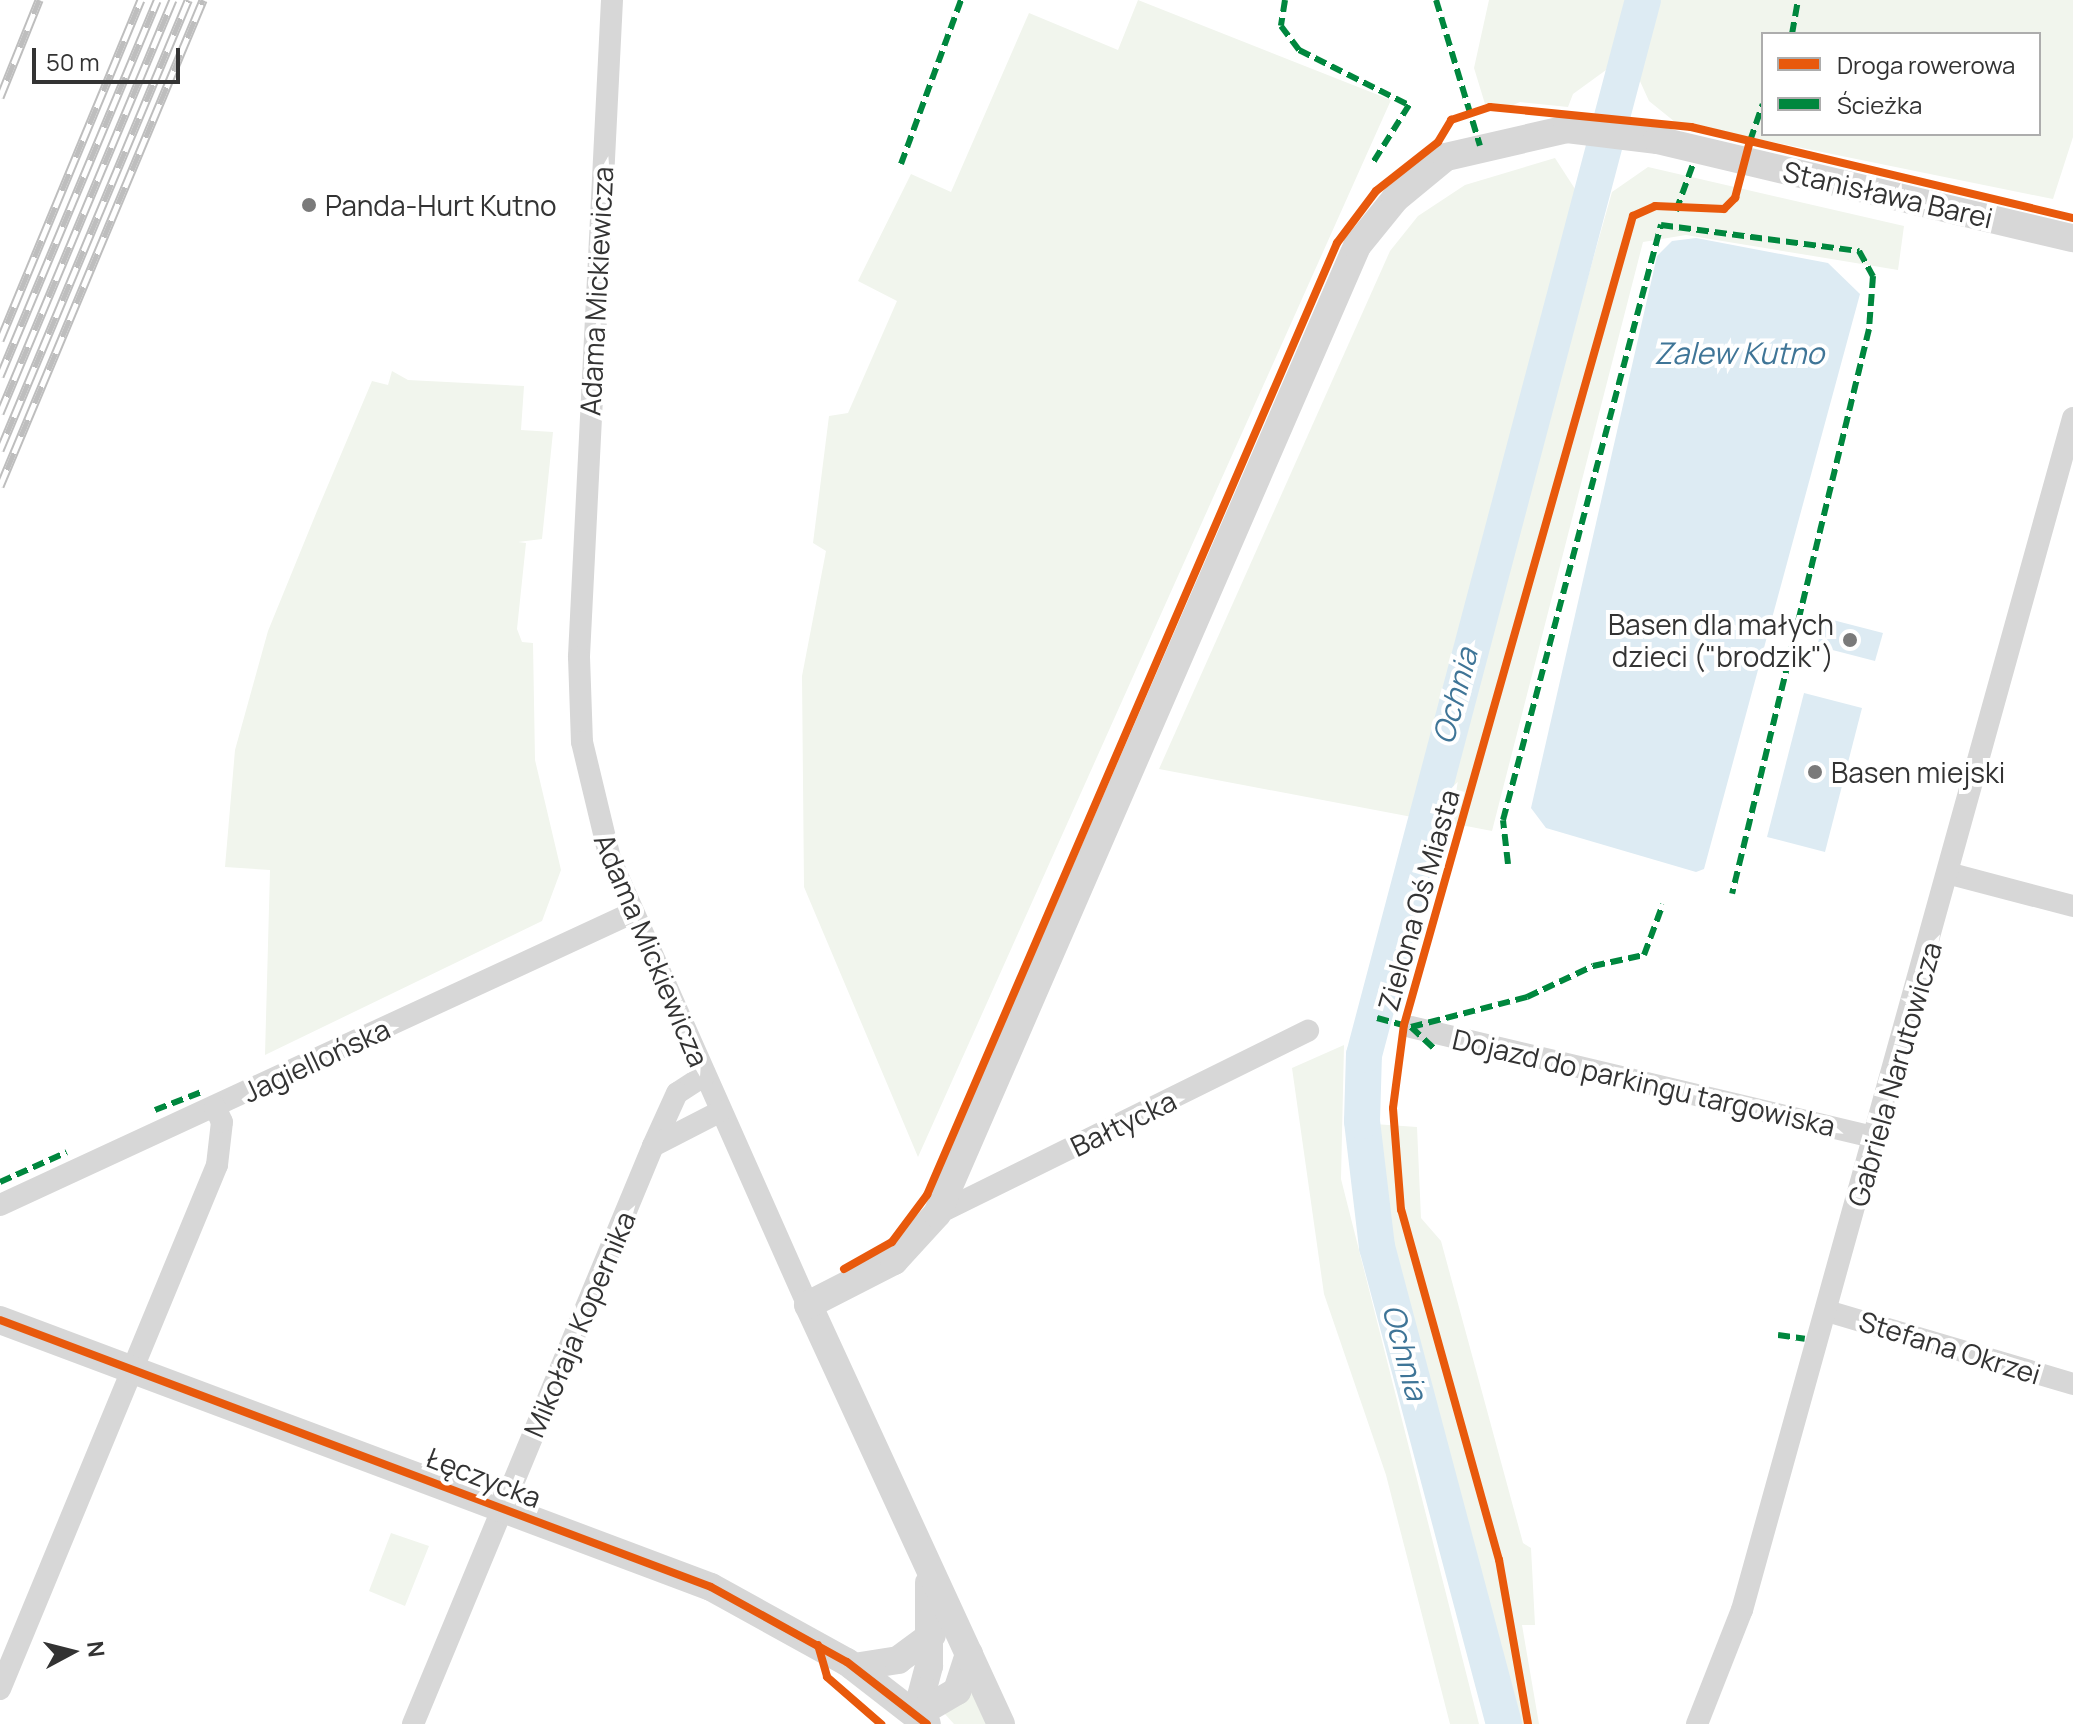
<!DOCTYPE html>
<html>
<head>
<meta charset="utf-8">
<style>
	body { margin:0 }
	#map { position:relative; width:2073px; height:1724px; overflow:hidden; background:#fff; font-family:Manrope,sans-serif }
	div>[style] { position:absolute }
	.green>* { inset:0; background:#f1f5ed }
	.water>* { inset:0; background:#ddebf3 }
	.river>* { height:36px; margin:-18px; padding:0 18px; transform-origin:18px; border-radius:18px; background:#ddebf3 }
	.minor>* { height:22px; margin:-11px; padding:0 11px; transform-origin:11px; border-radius:11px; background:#d7d7d7 }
	.tertiary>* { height:28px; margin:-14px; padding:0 14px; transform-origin:14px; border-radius:14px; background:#d7d7d7 }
	.rail>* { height:9px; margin-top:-4.5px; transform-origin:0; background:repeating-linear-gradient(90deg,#fff 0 18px,#bebebe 0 36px); box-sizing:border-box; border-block:2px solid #bebebe }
	.quiet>* { height:6px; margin-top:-3px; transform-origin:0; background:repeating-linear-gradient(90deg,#00873e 0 12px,transparent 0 18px) }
	.cycleway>* { height:8px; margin:-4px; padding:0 4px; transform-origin:4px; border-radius:4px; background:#e8590c }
	.dots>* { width:22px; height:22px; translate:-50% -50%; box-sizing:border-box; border:4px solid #fff; border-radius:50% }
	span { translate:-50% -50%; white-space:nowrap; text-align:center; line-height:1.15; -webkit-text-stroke:8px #fff; paint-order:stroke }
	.street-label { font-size:28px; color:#333 }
	.poi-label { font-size:28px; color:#333 }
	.left { translate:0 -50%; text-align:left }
	.right { translate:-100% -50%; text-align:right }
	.water-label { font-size:30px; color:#3f7597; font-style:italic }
	.legend { position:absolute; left:1761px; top:32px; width:280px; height:104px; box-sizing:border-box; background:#fff; border:2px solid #adadad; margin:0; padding:10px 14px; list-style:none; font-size:24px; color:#333 }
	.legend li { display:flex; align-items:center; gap:16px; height:40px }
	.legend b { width:40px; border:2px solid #adadad }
	.north { position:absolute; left:32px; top:1612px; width:80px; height:80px; -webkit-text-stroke:6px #fff; paint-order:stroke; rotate:83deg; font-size:22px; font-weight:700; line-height:32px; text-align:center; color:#333 }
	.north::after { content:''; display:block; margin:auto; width:28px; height:36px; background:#333; clip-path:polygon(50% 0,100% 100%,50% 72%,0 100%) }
	.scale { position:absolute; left:32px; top:48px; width:148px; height:36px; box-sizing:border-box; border:4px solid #333; border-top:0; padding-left:10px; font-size:24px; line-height:28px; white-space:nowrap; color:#333; -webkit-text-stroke:6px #fff; paint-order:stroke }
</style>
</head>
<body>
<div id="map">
	<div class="green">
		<div style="clip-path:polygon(1138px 0,1391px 100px,918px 1157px,804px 887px,802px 676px,826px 551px,813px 543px,829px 416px,848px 413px,897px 301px,858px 281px,911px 174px,951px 192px,1029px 13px,1118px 50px)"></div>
		<div style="clip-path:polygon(1489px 0,1631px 0,1606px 70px,1573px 94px,1568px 107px,1520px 102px,1504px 109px,1485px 104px,1474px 68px)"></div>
		<div style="clip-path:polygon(evenodd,1659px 0,2073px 0,2073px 137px,2053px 199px,1675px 122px,1649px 101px,1639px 79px,1659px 0,1763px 34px,2039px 34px,2039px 134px,1763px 134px,1763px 34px)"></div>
		<div style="clip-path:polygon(1555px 158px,1575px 189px,1572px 219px,1412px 817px,1159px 769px,1390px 251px,1418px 216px,1465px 185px)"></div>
		<div style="clip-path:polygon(1648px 167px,1904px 226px,1898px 270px,1686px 235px,1643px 242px,1492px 831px,1435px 820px,1612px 192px)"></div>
		<div style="clip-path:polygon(392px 371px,408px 380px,524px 386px,521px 430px,553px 432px,542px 539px,518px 542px,526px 543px,517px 629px,522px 642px,533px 643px,535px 760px,561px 870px,542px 921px,265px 1055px,270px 870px,225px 867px,235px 750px,268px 631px,317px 511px,372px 381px,388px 385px)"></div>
		<div style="clip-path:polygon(1344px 1045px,1341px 1179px,1479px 1724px,1450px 1724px,1386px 1475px,1324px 1294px,1292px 1068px)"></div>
		<div style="clip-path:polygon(1374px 1124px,1417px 1127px,1421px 1218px,1441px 1241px,1523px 1543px,1531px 1548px,1535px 1625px,1522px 1625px,1539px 1724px,1513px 1724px,1499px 1678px,1394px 1285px,1375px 1176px)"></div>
		<div style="clip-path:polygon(391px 1533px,429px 1546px,405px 1606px,369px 1591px)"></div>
		<div style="clip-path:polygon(971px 1680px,991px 1724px,954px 1724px,944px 1713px)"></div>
	</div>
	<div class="water">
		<div style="clip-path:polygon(1696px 238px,1828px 263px,1860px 294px,1704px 869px,1696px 872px,1546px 828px,1531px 808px,1657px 256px,1672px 241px)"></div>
		<div style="clip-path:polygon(1825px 618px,1883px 633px,1875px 661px,1817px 646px)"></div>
		<div style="clip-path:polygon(1804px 693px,1862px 708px,1825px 852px,1767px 837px)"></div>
	</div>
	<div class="river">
		<div style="left:1504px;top:1724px;width:494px;rotate:-104.9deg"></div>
		<div style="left:1377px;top:1247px;width:127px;rotate:-96.8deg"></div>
		<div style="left:1362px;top:1121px;width:66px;rotate:-88.3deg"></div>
		<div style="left:1364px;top:1055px;width:1091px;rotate:-75.19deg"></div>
	</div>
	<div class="minor">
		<div style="left:612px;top:0;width:658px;rotate:92.88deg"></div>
		<div style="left:579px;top:657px;width:85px;rotate:88deg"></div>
		<div style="left:582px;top:742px;width:120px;rotate:76.5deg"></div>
		<div style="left:610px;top:859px;width:488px;rotate:66.1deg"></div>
		<div style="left:1951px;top:874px;width:126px;rotate:14.7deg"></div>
		<div style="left:1411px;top:1027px;width:478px;rotate:13.4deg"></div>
		<div style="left:705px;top:1075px;width:33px;rotate:147deg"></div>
		<div style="left:677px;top:1093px;width:58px;rotate:114.4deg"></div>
		<div style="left:653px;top:1146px;width:76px;rotate:-27.2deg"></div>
		<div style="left:0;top:1205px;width:696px;rotate:-24.8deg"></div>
		<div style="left:937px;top:1214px;width:414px;rotate:-26.3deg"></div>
		<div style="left:1827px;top:1311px;width:257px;rotate:16.5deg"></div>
		<div style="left:0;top:1689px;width:567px;rotate:-67.5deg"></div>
		<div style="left:217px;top:1165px;width:43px;rotate:-83.4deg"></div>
		<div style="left:222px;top:1122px;width:17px;rotate:-115deg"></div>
		<div style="left:413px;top:1724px;width:626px;rotate:-67.45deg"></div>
		<div style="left:1697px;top:1724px;width:123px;rotate:-68.5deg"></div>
		<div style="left:1742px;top:1610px;width:1237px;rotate:-74.48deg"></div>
	</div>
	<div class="tertiary">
		<div style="left:0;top:1320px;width:759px;rotate:20.58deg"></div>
		<div style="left:711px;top:1587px;width:155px;rotate:28.9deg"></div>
		<div style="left:847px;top:1662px;width:101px;rotate:37.8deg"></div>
		<div style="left:854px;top:1667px;width:45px;rotate:-9deg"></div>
		<div style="left:898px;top:1660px;width:42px;rotate:-36.3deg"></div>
		<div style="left:916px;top:1715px;width:51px;rotate:-75.1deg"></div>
		<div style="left:929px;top:1666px;width:83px;rotate:-90deg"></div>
		<div style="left:916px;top:1715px;width:48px;rotate:-30.3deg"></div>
		<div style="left:957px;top:1691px;width:39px;rotate:-72deg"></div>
		<div style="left:1001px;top:1724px;width:461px;rotate:-114.7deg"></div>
		<div style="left:808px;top:1305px;width:97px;rotate:-27.1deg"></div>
		<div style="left:894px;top:1261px;width:64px;rotate:-47.5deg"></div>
		<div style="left:937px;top:1214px;width:1055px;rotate:-66.54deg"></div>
		<div style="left:1357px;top:246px;width:60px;rotate:-51deg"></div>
		<div style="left:1395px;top:199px;width:66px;rotate:-39.5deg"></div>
		<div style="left:1446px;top:157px;width:124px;rotate:-13deg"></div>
		<div style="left:1567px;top:129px;width:91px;rotate:7deg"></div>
		<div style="left:1657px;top:140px;width:427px;rotate:13.3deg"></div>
	</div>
	<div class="rail">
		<div style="left:0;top:97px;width:105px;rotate:-68.1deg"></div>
		<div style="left:0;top:340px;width:368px;rotate:-67.5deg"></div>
		<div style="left:0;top:376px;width:407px;rotate:-67.3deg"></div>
		<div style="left:0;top:413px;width:448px;rotate:-67.3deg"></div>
		<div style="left:0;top:450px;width:488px;rotate:-67.3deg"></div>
		<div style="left:0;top:486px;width:527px;rotate:-67.33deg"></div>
	</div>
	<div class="quiet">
		<div style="left:1285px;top:0;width:26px;rotate:99deg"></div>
		<div style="left:1281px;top:26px;width:30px;rotate:53deg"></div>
		<div style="left:1299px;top:50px;width:123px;rotate:26.6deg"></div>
		<div style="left:1409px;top:105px;width:70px;rotate:122.1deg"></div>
		<div style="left:1436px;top:0;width:152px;rotate:73.2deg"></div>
		<div style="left:1792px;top:34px;width:35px;rotate:-80deg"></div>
		<div style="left:1750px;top:141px;width:39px;rotate:-71deg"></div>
		<div style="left:901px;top:164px;width:175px;rotate:-69.9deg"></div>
		<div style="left:1676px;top:211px;width:50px;rotate:-70.1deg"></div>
		<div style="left:1508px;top:864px;width:44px;rotate:-96.5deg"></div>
		<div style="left:1503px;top:820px;width:616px;rotate:-75.13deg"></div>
		<div style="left:1661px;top:225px;width:200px;rotate:7.5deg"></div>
		<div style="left:1859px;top:251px;width:29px;rotate:61deg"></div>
		<div style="left:1873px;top:276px;width:53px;rotate:94.3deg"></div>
		<div style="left:1869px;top:329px;width:581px;rotate:103.63deg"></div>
		<div style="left:1377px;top:1018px;width:35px;rotate:15deg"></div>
		<div style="left:1411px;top:1027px;width:33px;rotate:43deg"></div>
		<div style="left:1411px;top:1027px;width:120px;rotate:-14.5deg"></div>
		<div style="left:1527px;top:997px;width:73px;rotate:-25.2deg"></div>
		<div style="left:1593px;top:966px;width:52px;rotate:-12.2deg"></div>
		<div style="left:1644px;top:955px;width:54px;rotate:-69.6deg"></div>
		<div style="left:155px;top:1110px;width:53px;rotate:-21.2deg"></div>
		<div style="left:0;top:1182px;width:73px;rotate:-24.1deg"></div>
		<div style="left:1778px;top:1335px;width:27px;rotate:8deg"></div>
	</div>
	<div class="cycleway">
		<div style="left:844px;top:1269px;width:55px;rotate:-29.4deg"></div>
		<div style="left:892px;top:1242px;width:59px;rotate:-53.3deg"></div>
		<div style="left:927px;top:1195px;width:1037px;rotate:-66.7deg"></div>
		<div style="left:1337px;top:243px;width:65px;rotate:-53.1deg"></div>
		<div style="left:1376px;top:191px;width:79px;rotate:-38.3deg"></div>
		<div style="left:1438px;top:142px;width:26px;rotate:-59deg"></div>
		<div style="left:1451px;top:120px;width:41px;rotate:-18.4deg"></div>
		<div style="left:1490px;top:107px;width:202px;rotate:5.7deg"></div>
		<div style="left:1691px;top:127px;width:393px;rotate:13.4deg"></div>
		<div style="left:0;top:1320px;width:759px;rotate:20.58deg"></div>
		<div style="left:711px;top:1587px;width:155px;rotate:28.9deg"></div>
		<div style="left:847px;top:1662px;width:101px;rotate:37.8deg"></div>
		<div style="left:818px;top:1645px;width:33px;rotate:74deg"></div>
		<div style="left:827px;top:1677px;width:72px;rotate:41deg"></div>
		<div style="left:1528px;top:1724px;width:167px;rotate:-100deg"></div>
		<div style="left:1499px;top:1560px;width:363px;rotate:-105.6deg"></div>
		<div style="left:1401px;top:1210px;width:102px;rotate:-94.5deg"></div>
		<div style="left:1393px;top:1108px;width:84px;rotate:-82.5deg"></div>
		<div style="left:1404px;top:1025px;width:841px;rotate:-74.2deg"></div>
		<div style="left:1633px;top:216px;width:24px;rotate:-24deg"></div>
		<div style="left:1655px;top:206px;width:69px;rotate:2.5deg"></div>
		<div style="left:1724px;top:209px;width:16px;rotate:-45deg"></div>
		<div style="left:1735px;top:198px;width:59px;rotate:-75.3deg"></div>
	</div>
	<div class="dots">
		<div style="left:309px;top:205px;background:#7a7a7a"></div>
		<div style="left:1850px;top:640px;background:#7a7a7a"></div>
		<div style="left:1815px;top:772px;background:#7a7a7a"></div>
	</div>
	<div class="street-label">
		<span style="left:1888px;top:194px;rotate:13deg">Stanisława Barei</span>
		<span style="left:596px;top:291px;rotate:-87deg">Adama Mickiewicza</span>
		<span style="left:1418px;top:900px;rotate:-74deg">Zielona Oś Miasta</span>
		<span style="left:652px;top:950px;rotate:67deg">Adama Mickiewicza</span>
		<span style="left:316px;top:1060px;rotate:-25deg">Jagiellońska</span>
		<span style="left:1894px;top:1074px;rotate:-74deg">Gabriela Narutowicza</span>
		<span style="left:1644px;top:1082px;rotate:13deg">Dojazd do parkingu targowiska</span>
		<span style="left:1123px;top:1123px;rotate:-26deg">Bałtycka</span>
		<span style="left:579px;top:1324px;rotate:-67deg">Mikołaja Kopernika</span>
		<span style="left:1950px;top:1347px;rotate:17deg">Stefana Okrzei</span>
		<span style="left:484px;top:1477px;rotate:21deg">Łęczycka</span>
	</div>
	<div class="poi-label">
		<span class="left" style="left:325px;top:205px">Panda-Hurt Kutno</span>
		<span class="right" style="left:1834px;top:640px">Basen dla małych<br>dzieci ("brodzik")</span>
		<span class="left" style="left:1831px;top:772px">Basen miejski</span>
	</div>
	<div class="water-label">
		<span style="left:1739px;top:353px">Zalew Kutno</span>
		<span style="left:1455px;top:696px;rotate:-75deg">Ochnia</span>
		<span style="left:1405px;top:1352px;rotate:75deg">Ochnia</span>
	</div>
	<ul class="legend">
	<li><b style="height:10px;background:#e8590c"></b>Droga rowerowa</li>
	<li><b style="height:10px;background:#00873e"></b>Ścieżka</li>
	</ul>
	<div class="north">N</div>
	<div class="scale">50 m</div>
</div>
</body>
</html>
